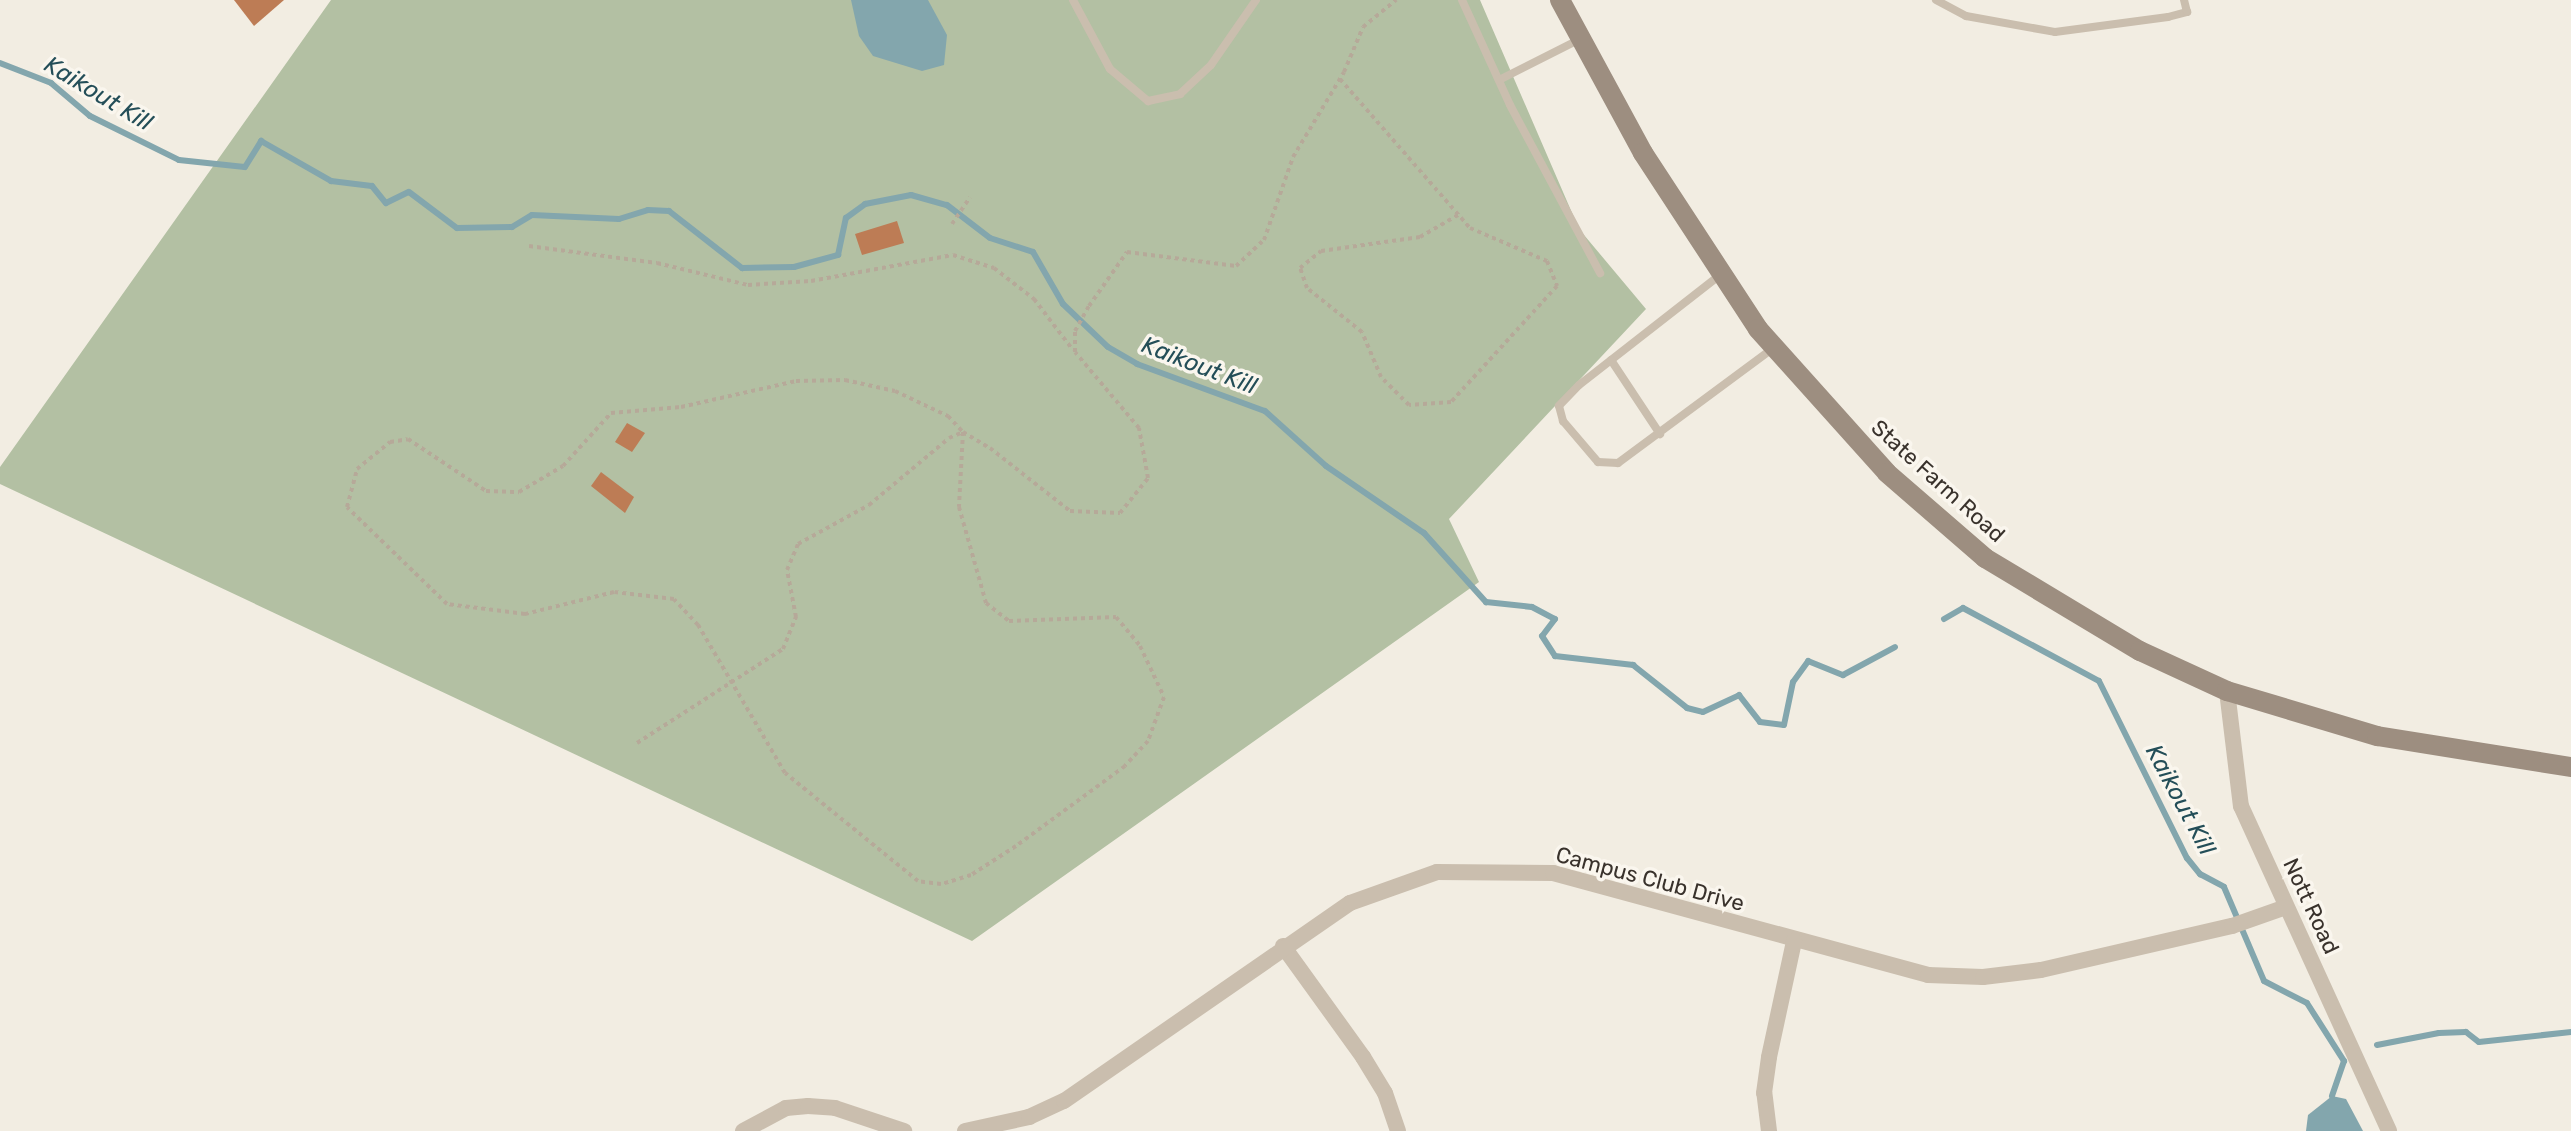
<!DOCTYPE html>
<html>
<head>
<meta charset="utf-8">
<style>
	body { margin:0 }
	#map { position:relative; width:2571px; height:1131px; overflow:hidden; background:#f2ede2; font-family:Rubik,sans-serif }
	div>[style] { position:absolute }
	.green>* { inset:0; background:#b3c0a3 }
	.water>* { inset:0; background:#83a6ad }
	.stream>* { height:6px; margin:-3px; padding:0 3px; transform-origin:3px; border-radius:3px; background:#83a6ad }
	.building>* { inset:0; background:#bd7c55 }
	.path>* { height:4px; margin-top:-2px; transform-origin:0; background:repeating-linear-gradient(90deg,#b6a999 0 4px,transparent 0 8px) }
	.service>* { height:8px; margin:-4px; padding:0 4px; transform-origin:4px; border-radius:4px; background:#cabeae }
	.minor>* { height:16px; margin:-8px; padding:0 8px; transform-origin:8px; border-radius:8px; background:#cabeae }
	.secondary>* { height:20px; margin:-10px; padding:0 10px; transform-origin:10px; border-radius:10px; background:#9d8e80 }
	span { translate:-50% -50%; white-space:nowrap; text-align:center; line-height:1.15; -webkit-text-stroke:7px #faf6ee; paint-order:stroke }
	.street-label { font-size:22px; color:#39322c }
	.water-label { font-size:24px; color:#244e58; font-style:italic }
</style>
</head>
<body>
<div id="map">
	<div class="green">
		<div style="clip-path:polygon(331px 0,1480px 0,1579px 229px,1646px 309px,1449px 519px,1479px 582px,972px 941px,0 484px,0 467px)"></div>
	</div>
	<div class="water">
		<div style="clip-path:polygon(851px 0,928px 0,947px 35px,944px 65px,922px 71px,873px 56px,859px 36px)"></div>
		<div style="clip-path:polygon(2332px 1096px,2346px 1099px,2363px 1131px,2306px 1131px,2308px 1115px)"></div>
	</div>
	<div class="stream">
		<div style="left:0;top:63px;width:55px;rotate:21.4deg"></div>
		<div style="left:51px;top:83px;width:51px;rotate:40.2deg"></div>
		<div style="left:90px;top:116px;width:99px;rotate:26.3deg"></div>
		<div style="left:179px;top:160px;width:66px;rotate:6.1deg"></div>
		<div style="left:245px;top:167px;width:31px;rotate:-58deg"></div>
		<div style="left:261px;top:141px;width:81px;rotate:29.7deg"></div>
		<div style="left:331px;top:181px;width:41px;rotate:7deg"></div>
		<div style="left:372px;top:186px;width:22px;rotate:51deg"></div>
		<div style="left:386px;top:203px;width:25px;rotate:-26deg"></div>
		<div style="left:409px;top:192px;width:60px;rotate:36.9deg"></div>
		<div style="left:457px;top:228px;width:55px;rotate:-1deg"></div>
		<div style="left:512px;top:227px;width:23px;rotate:-31deg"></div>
		<div style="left:532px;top:215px;width:87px;rotate:2.6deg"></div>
		<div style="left:619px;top:219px;width:30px;rotate:-17deg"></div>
		<div style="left:648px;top:210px;width:21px;rotate:3deg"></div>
		<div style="left:669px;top:211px;width:93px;rotate:38deg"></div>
		<div style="left:742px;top:268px;width:52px;rotate:-1.1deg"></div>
		<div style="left:794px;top:267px;width:46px;rotate:-15.3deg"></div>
		<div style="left:838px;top:255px;width:38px;rotate:-78deg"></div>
		<div style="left:846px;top:218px;width:24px;rotate:-36deg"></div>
		<div style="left:865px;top:204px;width:47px;rotate:-11.1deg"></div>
		<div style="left:911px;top:195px;width:37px;rotate:16deg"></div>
		<div style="left:947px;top:205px;width:54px;rotate:37.5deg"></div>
		<div style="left:990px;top:238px;width:45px;rotate:18deg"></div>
		<div style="left:1033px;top:252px;width:60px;rotate:60deg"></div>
		<div style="left:1063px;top:304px;width:62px;rotate:43.7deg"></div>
		<div style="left:1108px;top:347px;width:34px;rotate:30deg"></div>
		<div style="left:1137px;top:364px;width:136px;rotate:20.2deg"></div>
		<div style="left:1265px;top:411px;width:82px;rotate:42deg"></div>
		<div style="left:1326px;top:466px;width:119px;rotate:34.4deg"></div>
		<div style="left:1424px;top:533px;width:93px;rotate:48.1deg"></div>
		<div style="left:1486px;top:602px;width:46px;rotate:6.2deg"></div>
		<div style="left:1532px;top:607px;width:26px;rotate:28deg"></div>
		<div style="left:1555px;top:619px;width:21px;rotate:127deg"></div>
		<div style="left:1542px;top:636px;width:24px;rotate:57deg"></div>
		<div style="left:1555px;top:656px;width:79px;rotate:6.6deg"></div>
		<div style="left:1633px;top:665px;width:69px;rotate:38.5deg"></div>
		<div style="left:1687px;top:708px;width:16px;rotate:14deg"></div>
		<div style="left:1703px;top:712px;width:40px;rotate:-25deg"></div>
		<div style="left:1739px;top:695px;width:34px;rotate:52deg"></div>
		<div style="left:1760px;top:722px;width:24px;rotate:7deg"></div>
		<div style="left:1784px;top:725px;width:44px;rotate:-78.2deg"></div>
		<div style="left:1793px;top:682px;width:26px;rotate:-54deg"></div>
		<div style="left:1808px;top:661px;width:38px;rotate:22deg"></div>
		<div style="left:1843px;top:675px;width:59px;rotate:-28.3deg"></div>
		<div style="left:1944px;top:619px;width:22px;rotate:-30deg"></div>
		<div style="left:1963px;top:608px;width:154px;rotate:28.2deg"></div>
		<div style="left:2099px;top:681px;width:198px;rotate:63.6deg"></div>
		<div style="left:2187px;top:858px;width:21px;rotate:51deg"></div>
		<div style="left:2200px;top:874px;width:27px;rotate:28deg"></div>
		<div style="left:2224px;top:887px;width:102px;rotate:66.9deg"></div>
		<div style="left:2264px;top:981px;width:48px;rotate:27.1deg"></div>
		<div style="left:2307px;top:1003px;width:69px;rotate:57.5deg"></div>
		<div style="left:2344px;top:1061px;width:37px;rotate:109deg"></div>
		<div style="left:2377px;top:1045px;width:63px;rotate:-11deg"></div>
		<div style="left:2439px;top:1033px;width:27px;rotate:-2deg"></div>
		<div style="left:2466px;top:1032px;width:16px;rotate:38deg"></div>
		<div style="left:2479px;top:1042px;width:93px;rotate:-6.2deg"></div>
	</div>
	<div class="building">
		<div style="clip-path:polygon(234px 0,284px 0,254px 26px)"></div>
		<div style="clip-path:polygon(897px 221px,904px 243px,862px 255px,855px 234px)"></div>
		<div style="clip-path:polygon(627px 423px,645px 433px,632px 452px,615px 442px)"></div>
		<div style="clip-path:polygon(601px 472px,634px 497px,625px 513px,591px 486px)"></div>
	</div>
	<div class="path">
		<div style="left:1340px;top:79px;width:198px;rotate:48.9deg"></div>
		<div style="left:1470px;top:228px;width:84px;rotate:23.2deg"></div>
		<div style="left:1547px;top:261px;width:27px;rotate:68deg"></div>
		<div style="left:1557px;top:286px;width:157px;rotate:132.4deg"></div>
		<div style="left:1451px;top:402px;width:42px;rotate:175.9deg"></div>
		<div style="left:1409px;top:405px;width:40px;rotate:-135deg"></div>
		<div style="left:1381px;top:377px;width:49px;rotate:-112.9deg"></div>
		<div style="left:1362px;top:332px;width:70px;rotate:-141.3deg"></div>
		<div style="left:1307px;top:288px;width:21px;rotate:-109deg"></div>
		<div style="left:1300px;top:268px;width:27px;rotate:-39deg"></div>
		<div style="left:1321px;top:251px;width:100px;rotate:-8deg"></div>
		<div style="left:1420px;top:237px;width:44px;rotate:-30.1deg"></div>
		<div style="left:952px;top:224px;width:32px;rotate:-56deg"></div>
		<div style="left:529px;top:246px;width:129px;rotate:7.6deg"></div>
		<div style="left:657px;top:263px;width:94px;rotate:13.6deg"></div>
		<div style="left:748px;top:285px;width:63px;rotate:-3.6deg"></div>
		<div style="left:811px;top:281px;width:144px;rotate:-10.4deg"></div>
		<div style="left:953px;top:255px;width:43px;rotate:17.6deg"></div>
		<div style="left:994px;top:268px;width:51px;rotate:37.8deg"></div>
		<div style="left:1034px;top:299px;width:64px;rotate:52.6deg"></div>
		<div style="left:845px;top:380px;width:51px;rotate:12.4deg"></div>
		<div style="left:895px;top:391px;width:59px;rotate:25.3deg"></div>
		<div style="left:948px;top:416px;width:22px;rotate:47deg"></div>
		<div style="left:963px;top:432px;width:75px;rotate:93.1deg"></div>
		<div style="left:959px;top:507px;width:100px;rotate:74.3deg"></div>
		<div style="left:986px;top:603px;width:29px;rotate:38deg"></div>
		<div style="left:1009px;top:621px;width:107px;rotate:-2.1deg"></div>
		<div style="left:1116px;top:617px;width:38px;rotate:50deg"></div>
		<div style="left:1140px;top:646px;width:56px;rotate:64.8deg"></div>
		<div style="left:1164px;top:697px;width:47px;rotate:110deg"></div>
		<div style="left:1148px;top:741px;width:34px;rotate:133deg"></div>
		<div style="left:1125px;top:766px;width:135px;rotate:143.7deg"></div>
		<div style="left:1016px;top:846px;width:54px;rotate:147.2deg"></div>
		<div style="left:971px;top:875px;width:31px;rotate:163deg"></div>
		<div style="left:941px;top:884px;width:23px;rotate:-173deg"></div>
		<div style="left:918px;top:881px;width:171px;rotate:-140.9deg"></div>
		<div style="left:785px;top:773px;width:172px;rotate:-120.4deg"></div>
		<div style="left:698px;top:625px;width:35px;rotate:-133deg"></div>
		<div style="left:674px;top:599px;width:60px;rotate:-173.3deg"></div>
		<div style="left:614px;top:592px;width:92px;rotate:166.1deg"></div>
		<div style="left:525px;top:614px;width:79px;rotate:-172.7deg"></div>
		<div style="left:447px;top:604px;width:139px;rotate:-135.9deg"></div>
		<div style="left:347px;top:507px;width:39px;rotate:-75deg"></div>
		<div style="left:357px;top:469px;width:43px;rotate:-39.3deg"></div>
		<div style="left:390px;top:442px;width:18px;rotate:-9deg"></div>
		<div style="left:408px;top:439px;width:94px;rotate:33.7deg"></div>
		<div style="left:486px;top:491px;width:33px;rotate:2deg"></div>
		<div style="left:519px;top:492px;width:51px;rotate:-30.6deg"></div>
		<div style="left:563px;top:466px;width:72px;rotate:-47.8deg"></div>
		<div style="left:611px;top:413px;width:70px;rotate:-4.9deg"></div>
		<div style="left:681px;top:407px;width:118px;rotate:-12.7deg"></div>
		<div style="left:796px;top:381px;width:49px;rotate:-1.2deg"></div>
		<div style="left:637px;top:743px;width:174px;rotate:-32.8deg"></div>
		<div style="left:783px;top:649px;width:35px;rotate:-68deg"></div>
		<div style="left:796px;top:617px;width:48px;rotate:-100.8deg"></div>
		<div style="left:787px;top:570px;width:28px;rotate:-67deg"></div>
		<div style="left:798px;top:544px;width:81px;rotate:-28.8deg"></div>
		<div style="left:869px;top:505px;width:104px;rotate:-39.9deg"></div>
		<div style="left:949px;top:438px;width:15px;rotate:-23deg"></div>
		<div style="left:963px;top:432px;width:31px;rotate:31deg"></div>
		<div style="left:990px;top:448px;width:102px;rotate:38.2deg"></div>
		<div style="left:1070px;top:511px;width:50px;rotate:2.3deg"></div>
		<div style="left:1120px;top:513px;width:45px;rotate:-51.3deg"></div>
		<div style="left:1148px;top:478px;width:51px;rotate:-100.2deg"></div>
		<div style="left:1139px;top:428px;width:99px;rotate:-130.1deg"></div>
		<div style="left:1075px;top:352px;width:21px;rotate:-90deg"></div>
		<div style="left:1075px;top:331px;width:29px;rotate:-61deg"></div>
		<div style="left:1089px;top:306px;width:66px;rotate:-54.9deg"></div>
		<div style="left:1127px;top:252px;width:110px;rotate:7.3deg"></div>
		<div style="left:1236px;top:266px;width:38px;rotate:-43deg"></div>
		<div style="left:1264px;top:240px;width:88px;rotate:-70.7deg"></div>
		<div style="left:1293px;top:157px;width:99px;rotate:-59deg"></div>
		<div style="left:1344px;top:72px;width:49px;rotate:-67.1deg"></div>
		<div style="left:1363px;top:27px;width:43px;rotate:-39.3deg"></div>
	</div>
	<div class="service">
		<div style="left:1073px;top:0;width:78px;rotate:61.8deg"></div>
		<div style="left:1110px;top:69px;width:50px;rotate:40.1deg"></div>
		<div style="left:1148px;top:101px;width:33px;rotate:-12deg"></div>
		<div style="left:1180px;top:94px;width:42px;rotate:-43.1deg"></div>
		<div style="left:1211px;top:65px;width:79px;rotate:-55.3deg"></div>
		<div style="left:1462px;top:0;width:115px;rotate:65.4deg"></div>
		<div style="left:1510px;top:105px;width:191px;rotate:61.8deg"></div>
		<div style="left:1936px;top:0;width:34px;rotate:28deg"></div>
		<div style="left:1966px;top:16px;width:90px;rotate:10.2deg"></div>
		<div style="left:2055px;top:32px;width:114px;rotate:-7.6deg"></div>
		<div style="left:2168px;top:17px;width:20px;rotate:-15deg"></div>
		<div style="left:2187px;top:12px;width:12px;rotate:-104deg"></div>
		<div style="left:1499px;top:80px;width:91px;rotate:-26.8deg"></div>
		<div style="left:1720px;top:275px;width:179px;rotate:142deg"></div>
		<div style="left:1579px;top:385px;width:29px;rotate:134deg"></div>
		<div style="left:1559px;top:406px;width:16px;rotate:75deg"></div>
		<div style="left:1563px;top:421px;width:54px;rotate:49.5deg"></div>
		<div style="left:1598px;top:462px;width:20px;rotate:3deg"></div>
		<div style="left:1618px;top:463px;width:192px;rotate:-36.5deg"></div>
		<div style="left:1611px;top:360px;width:89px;rotate:56.5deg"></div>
	</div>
	<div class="minor">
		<div style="left:2227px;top:691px;width:116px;rotate:83.1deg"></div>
		<div style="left:2241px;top:806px;width:357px;rotate:65.5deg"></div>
		<div style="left:1283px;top:946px;width:137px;rotate:54.2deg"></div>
		<div style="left:1363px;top:1057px;width:42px;rotate:58.6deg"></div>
		<div style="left:1385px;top:1093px;width:40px;rotate:71.1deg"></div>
		<div style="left:743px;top:1131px;width:49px;rotate:-28.1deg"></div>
		<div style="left:786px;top:1108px;width:22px;rotate:-5deg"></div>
		<div style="left:808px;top:1106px;width:27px;rotate:4deg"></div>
		<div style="left:835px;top:1108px;width:73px;rotate:18.4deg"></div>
		<div style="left:965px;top:1131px;width:66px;rotate:-12.3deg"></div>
		<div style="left:1029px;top:1117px;width:38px;rotate:-25deg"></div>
		<div style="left:1064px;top:1101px;width:348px;rotate:-34.7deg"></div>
		<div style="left:1350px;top:903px;width:92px;rotate:-19.6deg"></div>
		<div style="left:1437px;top:872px;width:116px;rotate:0.5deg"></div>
		<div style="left:1553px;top:873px;width:389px;rotate:15.2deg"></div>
		<div style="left:1928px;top:975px;width:55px;rotate:2.1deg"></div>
		<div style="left:1983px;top:977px;width:58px;rotate:-6.9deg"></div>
		<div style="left:2041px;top:970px;width:196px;rotate:-13deg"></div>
		<div style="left:2232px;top:926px;width:57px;rotate:-19.4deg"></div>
		<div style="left:1769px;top:1131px;width:38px;rotate:-97deg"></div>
		<div style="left:1764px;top:1093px;width:36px;rotate:-82deg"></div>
		<div style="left:1769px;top:1057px;width:119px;rotate:-77.8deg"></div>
	</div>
	<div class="secondary">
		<div style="left:1560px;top:0;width:174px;rotate:61.5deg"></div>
		<div style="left:1643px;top:153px;width:210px;rotate:56.8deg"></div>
		<div style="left:1758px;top:329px;width:193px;rotate:48.1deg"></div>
		<div style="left:1887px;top:473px;width:130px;rotate:40.9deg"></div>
		<div style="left:1985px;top:558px;width:181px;rotate:31deg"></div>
		<div style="left:2140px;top:651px;width:96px;rotate:24.7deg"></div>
		<div style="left:2227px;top:691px;width:157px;rotate:16.7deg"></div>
		<div style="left:2377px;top:736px;width:196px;rotate:9.1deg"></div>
	</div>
	<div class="street-label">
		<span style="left:1938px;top:481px;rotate:42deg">State Farm Road</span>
		<span style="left:1650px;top:879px;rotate:15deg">Campus Club Drive</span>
		<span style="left:2311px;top:906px;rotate:65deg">Nott Road</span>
	</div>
	<div class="water-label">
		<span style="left:98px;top:94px;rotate:31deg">Kaikout Kill</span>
		<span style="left:1199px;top:366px;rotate:21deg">Kaikout Kill</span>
		<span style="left:2180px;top:800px;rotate:62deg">Kaikout Kill</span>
	</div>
</div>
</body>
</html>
